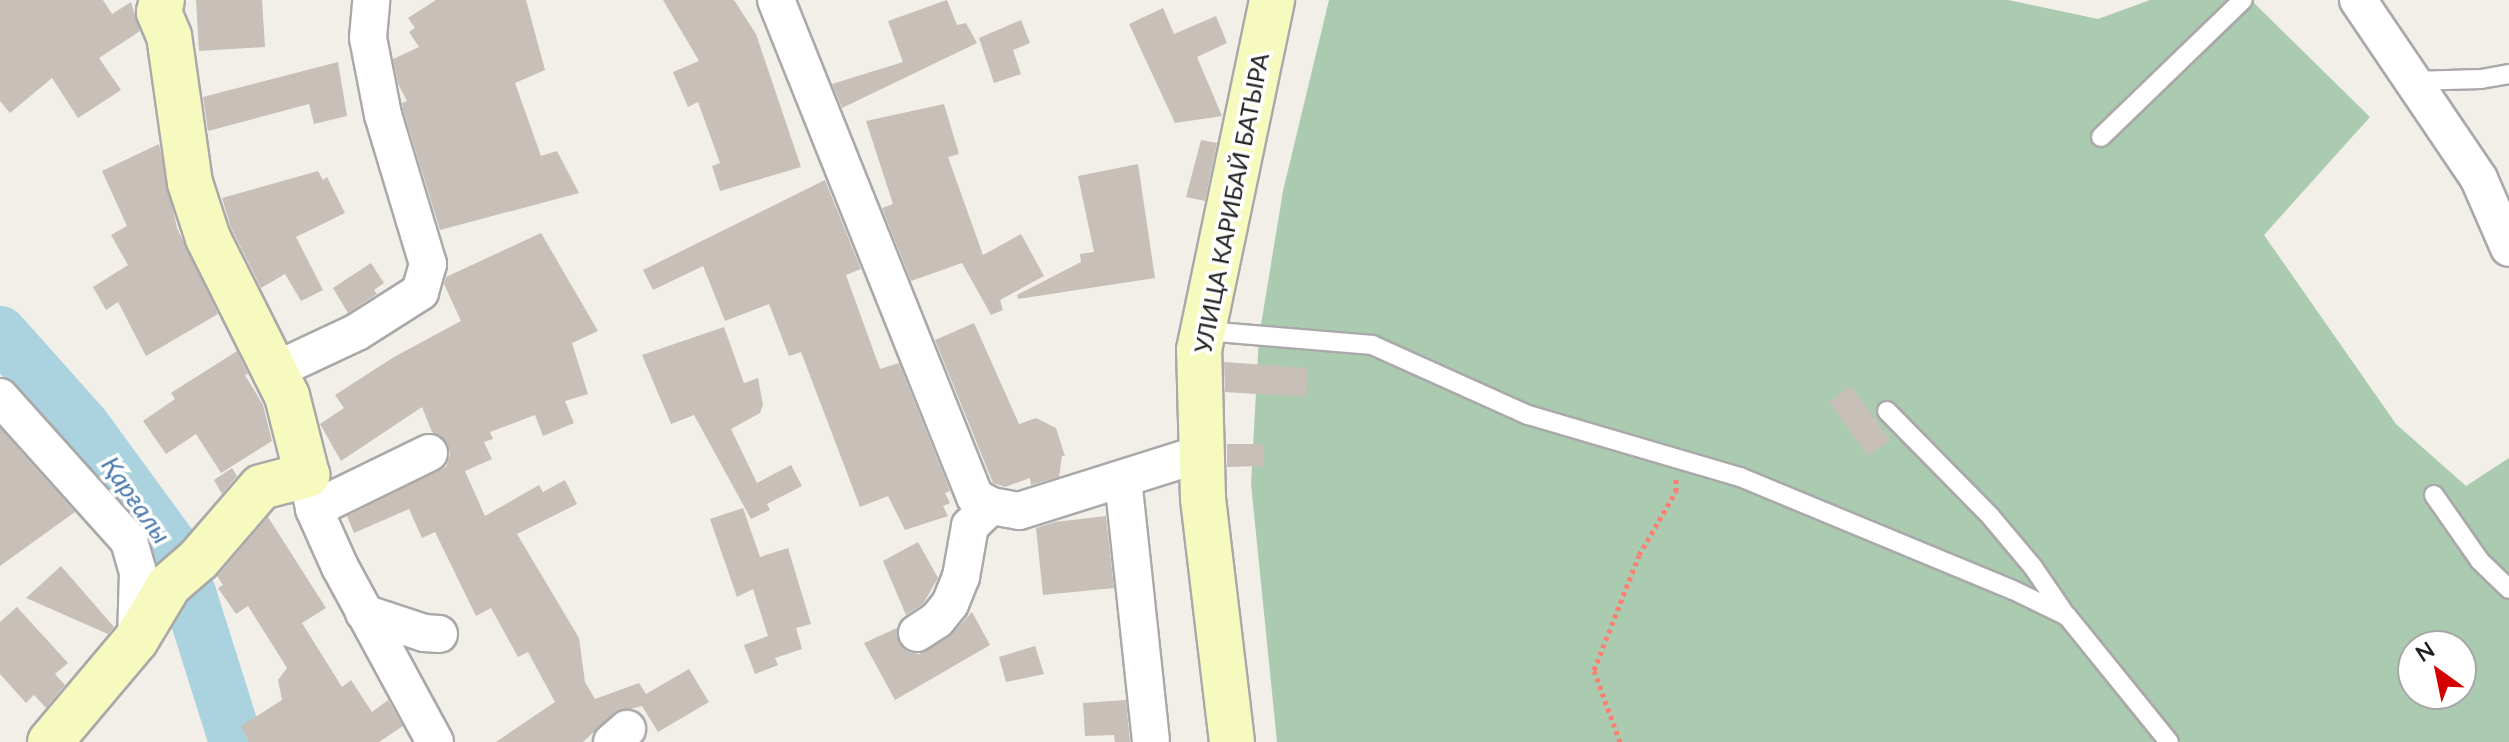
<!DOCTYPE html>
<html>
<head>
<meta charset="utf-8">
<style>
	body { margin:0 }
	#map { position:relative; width:2509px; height:742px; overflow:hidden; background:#f2efe9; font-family:Lato,sans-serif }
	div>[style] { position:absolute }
	.cemetery>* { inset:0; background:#aacbaf }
	.river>* { height:54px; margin:-27px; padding:0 27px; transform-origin:27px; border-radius:27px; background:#aad3df }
	.building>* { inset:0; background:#c7bfb8 }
	.path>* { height:5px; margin-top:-2.5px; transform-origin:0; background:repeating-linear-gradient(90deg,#fa8072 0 4px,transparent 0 8px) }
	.roads { filter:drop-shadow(2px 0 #a9a9a9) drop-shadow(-2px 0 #a9a9a9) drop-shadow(0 2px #a9a9a9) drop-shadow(0 -2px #a9a9a9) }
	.lane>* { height:18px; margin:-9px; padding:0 9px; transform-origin:9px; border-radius:9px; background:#fff }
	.street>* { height:36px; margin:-18px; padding:0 18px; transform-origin:18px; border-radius:18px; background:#fff }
	.secondary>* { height:44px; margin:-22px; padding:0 22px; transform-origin:22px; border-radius:22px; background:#f7fabf }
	span { translate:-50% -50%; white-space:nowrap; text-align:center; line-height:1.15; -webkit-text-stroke:7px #fff; paint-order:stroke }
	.street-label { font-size:24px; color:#222 }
	.water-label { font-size:26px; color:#4a7aab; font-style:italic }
	.north { position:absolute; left:2397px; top:630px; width:80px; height:80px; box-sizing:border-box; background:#fff; border:2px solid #a7a7a7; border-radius:50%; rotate:327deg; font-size:22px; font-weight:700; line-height:32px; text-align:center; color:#222 }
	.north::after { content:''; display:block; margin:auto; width:28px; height:36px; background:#d40000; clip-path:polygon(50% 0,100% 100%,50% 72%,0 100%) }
</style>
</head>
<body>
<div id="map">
	<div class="cemetery">
		<div style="clip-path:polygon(evenodd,1329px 0,2008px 0,2098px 19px,2150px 0,2251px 0,2370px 117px,2264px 235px,2396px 424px,2466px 486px,2509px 458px,2509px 742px,1277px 742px,1251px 484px,1259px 337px,1283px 191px,1329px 0,2413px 646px,2461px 646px,2461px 694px,2413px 694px,2413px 646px)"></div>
	</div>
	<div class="river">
		<div style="left:0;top:333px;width:125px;rotate:48.3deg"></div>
		<div style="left:83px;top:426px;width:147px;rotate:53.8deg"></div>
		<div style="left:170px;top:545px;width:55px;rotate:68.6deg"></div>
		<div style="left:190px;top:596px;width:153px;rotate:72.5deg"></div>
	</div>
	<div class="building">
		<div style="clip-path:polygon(0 0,103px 0,112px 14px,131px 2px,140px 31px,99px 58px,121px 90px,78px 118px,52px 78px,10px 113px,0 101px)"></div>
		<div style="clip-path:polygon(196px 0,262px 0,265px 47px,199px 51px)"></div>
		<div style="clip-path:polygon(436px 0,526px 0,545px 70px,515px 83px,541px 156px,557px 151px,579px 193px,440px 230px,403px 110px,402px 103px,407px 101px,398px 84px,393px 59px,419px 47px,409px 32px,415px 28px,408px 18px)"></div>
		<div style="clip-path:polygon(663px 0,734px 0,756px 34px,801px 167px,720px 191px,712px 166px,720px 163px,698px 102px,688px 107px,673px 72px,699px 61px)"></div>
		<div style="clip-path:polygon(947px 0,957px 25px,966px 23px,977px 43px,842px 108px,832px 84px,903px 62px,888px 21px)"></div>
		<div style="clip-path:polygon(1163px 8px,1174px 34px,1216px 16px,1227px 43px,1197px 57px,1222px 116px,1175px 123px,1129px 24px)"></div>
		<div style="clip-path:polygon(1021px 20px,1030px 43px,1013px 50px,1021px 74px,994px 83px,979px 38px)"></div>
		<div style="clip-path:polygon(338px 62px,347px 116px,314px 124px,309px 104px,208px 131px,203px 97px)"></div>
		<div style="clip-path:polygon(944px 104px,959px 154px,948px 157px,983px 255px,1021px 234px,1044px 276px,1000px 300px,1003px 310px,991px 315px,962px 263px,911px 281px,882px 208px,893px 204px,866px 121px)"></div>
		<div style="clip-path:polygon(1201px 140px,1217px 143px,1205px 201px,1186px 197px)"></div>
		<div style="clip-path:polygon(159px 144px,177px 228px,218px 314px,146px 356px,118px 302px,106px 310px,93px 287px,128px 265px,111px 235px,127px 226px,102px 171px)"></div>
		<div style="clip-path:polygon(1138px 164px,1155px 278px,1018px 299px,1017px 295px,1081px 262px,1080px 254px,1094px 252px,1078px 176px)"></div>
		<div style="clip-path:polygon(318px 171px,323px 180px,327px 177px,345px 213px,296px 237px,323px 290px,301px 301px,285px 274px,261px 288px,231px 228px,222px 198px)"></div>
		<div style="clip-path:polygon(825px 180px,861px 269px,846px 275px,880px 369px,899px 363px,950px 491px,945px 493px,950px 503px,943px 506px,948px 516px,905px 530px,888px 496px,860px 507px,801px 352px,789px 356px,769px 304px,725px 321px,703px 266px,653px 290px,643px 270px)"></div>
		<div style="clip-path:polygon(541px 233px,598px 331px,572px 343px,588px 394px,565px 401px,574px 423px,543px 436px,535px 415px,490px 432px,493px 439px,484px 442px,492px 459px,465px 471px,485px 516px,539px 485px,543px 492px,565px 480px,577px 504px,517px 534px,579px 638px,585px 682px,595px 699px,639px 683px,646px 694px,689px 669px,709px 702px,658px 732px,642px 706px,614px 713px,583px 742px,496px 742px,555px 702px,528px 652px,518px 657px,491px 608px,476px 616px,435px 532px,422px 538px,409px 509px,354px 533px,347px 516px,446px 467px,450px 455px,447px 443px,432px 432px,422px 407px,341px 461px,320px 424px,344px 408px,335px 395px,394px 357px,461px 321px,444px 284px,446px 277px)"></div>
		<div style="clip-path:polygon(371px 263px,384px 283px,374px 290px,377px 294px,348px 313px,333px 288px)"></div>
		<div style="clip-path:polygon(974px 323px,1019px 424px,1036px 418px,1056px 428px,1065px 456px,1062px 456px,1059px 477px,1031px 485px,1030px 478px,1005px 487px,993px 483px,935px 340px)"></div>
		<div style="clip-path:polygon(724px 327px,744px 383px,758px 378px,763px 405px,760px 413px,731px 429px,757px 483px,791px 465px,802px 486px,767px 504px,770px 510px,751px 519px,694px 415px,671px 424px,642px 355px)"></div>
		<div style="clip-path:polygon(237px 351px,248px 374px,245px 375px,263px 405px,272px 441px,221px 473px,196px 434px,166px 454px,143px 421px,175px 399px,171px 393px)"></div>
		<div style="clip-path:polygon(1224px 362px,1308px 368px,1306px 397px,1225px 392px)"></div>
		<div style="clip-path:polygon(1851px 386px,1890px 440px,1868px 456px,1829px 402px)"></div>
		<div style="clip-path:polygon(0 428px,75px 512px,0 566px)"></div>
		<div style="clip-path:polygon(1227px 444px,1264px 444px,1263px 466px,1227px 467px)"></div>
		<div style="clip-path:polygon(232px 468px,237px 476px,222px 494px,214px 480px)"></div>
		<div style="clip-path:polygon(743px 508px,760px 557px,788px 548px,811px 624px,796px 628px,802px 649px,775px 658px,778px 665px,755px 674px,744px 645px,768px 636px,753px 589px,737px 597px,710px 519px)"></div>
		<div style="clip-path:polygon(1106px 516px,1114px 588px,1043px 595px,1036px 528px,1055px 522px)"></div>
		<div style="clip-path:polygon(268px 517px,326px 608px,302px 623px,342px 687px,351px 680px,372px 712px,388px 700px,403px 726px,379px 742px,249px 742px,241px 726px,282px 700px,278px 680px,287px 668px,248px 606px,236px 614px,218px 588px,223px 585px,217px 576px)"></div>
		<div style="clip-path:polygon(918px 542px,938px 578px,923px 604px,906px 615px,883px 561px)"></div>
		<div style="clip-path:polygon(61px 566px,114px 627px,108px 634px,26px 598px)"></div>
		<div style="clip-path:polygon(17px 607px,68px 663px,55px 674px,65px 685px,46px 708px,34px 695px,26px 703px,0 674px,0 622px)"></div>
		<div style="clip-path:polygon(972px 612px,990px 645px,895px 700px,864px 643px,897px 628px,900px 645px,908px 652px,919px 654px,949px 637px)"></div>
		<div style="clip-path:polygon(1035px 646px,1044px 674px,1006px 682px,999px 657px)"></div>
		<div style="clip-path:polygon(1126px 700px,1130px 742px,1115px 742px,1114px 735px,1085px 736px,1083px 703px)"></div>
	</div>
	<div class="path">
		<div style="left:1620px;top:742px;width:77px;rotate:-109.9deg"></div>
		<div style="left:1594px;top:670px;width:123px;rotate:-68.6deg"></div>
		<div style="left:1639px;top:555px;width:74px;rotate:-60deg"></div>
		<div style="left:1676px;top:491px;width:12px;rotate:-90deg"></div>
	</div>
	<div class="roads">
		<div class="lane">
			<div style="left:2413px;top:81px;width:68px;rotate:-1.7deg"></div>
			<div style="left:2481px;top:79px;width:28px;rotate:-10deg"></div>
			<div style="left:2101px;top:137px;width:197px;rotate:-44deg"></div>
			<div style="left:1205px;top:331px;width:168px;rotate:4.8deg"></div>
			<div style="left:1372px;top:345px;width:171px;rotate:24.2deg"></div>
			<div style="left:1528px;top:415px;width:221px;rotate:16.3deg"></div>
			<div style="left:1740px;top:477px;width:295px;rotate:22.5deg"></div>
			<div style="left:2013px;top:590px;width:60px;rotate:25.7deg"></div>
			<div style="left:2067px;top:616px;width:162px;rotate:51deg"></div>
			<div style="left:1887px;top:411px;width:148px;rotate:45.5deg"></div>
			<div style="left:1991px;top:517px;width:65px;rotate:50deg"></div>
			<div style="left:2033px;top:567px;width:57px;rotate:55.8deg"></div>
			<div style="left:2434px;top:495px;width:80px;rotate:55.1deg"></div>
			<div style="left:2480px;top:561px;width:40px;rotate:44deg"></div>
		</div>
		<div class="street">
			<div style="left:776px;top:0;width:535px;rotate:68.18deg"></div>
			<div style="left:975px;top:497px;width:18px;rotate:29deg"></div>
			<div style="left:991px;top:506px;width:28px;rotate:10deg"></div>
			<div style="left:1019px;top:511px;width:193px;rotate:-17.5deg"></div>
			<div style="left:2358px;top:0;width:216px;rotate:55.9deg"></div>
			<div style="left:2479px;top:179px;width:75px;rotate:66.5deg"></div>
			<div style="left:276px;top:370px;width:89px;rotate:-25.1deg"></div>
			<div style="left:357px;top:332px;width:75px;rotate:-32.4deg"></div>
			<div style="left:420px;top:292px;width:29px;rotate:-74deg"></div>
			<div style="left:428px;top:264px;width:156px;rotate:-106.8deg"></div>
			<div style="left:383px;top:115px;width:78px;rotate:-101deg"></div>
			<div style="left:368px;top:38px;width:38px;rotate:-85deg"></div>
			<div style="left:0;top:397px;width:193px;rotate:48.1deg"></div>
			<div style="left:129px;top:541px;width:32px;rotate:74deg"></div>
			<div style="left:138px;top:572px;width:68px;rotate:91.7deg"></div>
			<div style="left:307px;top:475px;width:35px;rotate:78deg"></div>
			<div style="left:314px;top:509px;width:64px;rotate:65.9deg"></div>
			<div style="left:340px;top:567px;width:199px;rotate:61.5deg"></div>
			<div style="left:1123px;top:479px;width:262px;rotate:83.9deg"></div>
			<div style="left:314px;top:509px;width:128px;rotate:-26deg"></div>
			<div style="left:364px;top:613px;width:63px;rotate:18.4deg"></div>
			<div style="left:424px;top:633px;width:15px;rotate:4deg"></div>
			<div style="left:917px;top:633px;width:24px;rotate:-33deg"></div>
			<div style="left:937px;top:620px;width:21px;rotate:-51deg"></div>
			<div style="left:950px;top:604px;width:29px;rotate:-68deg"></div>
			<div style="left:961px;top:577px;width:52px;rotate:-80deg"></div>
			<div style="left:970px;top:526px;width:29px;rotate:-44deg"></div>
			<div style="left:612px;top:742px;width:20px;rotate:-41deg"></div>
		</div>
		<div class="secondary">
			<div style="left:50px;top:742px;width:133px;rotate:-49.9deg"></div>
			<div style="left:136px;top:640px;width:64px;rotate:-59deg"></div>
			<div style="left:169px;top:585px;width:38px;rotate:-41deg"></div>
			<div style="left:198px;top:560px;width:96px;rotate:-49.2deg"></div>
			<div style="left:261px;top:487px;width:48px;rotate:-14.6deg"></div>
			<div style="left:307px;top:475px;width:81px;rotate:-104.2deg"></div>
			<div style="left:287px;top:396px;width:177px;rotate:-116.6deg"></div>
			<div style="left:208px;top:238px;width:58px;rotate:-108.1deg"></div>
			<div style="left:190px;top:183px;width:148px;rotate:-98.1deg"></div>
			<div style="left:169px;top:36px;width:26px;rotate:-113deg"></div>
			<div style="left:159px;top:12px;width:12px;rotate:-76deg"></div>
			<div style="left:1232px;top:742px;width:245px;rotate:-96.8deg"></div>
			<div style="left:1203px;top:499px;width:149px;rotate:-91.5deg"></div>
			<div style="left:1199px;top:350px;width:358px;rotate:-78.2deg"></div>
		</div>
	</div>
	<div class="street-label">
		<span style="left:1231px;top:203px;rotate:-79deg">УЛИЦА КАРИБАЙ БАТЫРА</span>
	</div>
	<div class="water-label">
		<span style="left:136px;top:500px;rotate:55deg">Қарғалы</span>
	</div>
	<div class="north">N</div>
</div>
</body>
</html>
